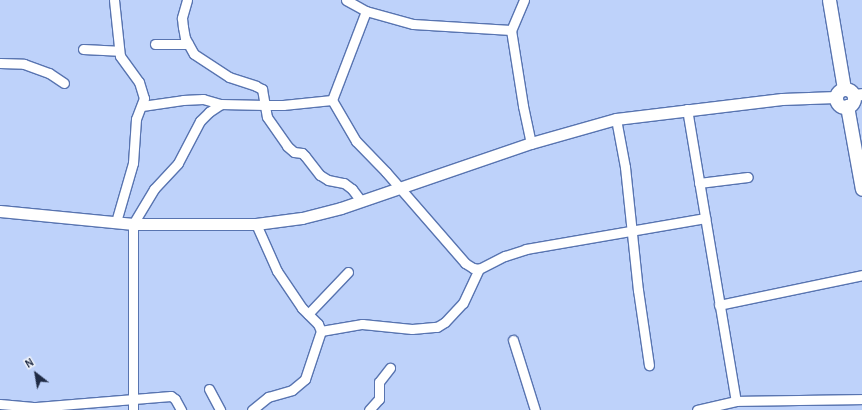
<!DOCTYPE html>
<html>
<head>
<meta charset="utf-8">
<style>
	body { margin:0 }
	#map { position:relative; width:862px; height:410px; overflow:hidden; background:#bed2fa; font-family:Karla,sans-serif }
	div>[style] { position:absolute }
	.roads { filter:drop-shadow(1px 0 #5874b0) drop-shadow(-1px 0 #5874b0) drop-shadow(0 1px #5874b0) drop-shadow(0 -1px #5874b0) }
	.minor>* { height:9px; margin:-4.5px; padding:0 4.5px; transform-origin:4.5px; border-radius:4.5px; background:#fff }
	.tertiary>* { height:11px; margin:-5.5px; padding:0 5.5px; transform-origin:5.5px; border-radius:5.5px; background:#fff }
	.secondary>* { height:13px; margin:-6.5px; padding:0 6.5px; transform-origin:6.5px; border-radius:6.5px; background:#fff }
	.secondary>.ring { margin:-6.5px; padding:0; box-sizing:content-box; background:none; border:13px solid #fff; border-radius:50% }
	span { translate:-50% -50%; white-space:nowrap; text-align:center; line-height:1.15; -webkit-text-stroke:3px #eff3f9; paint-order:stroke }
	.north { position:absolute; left:16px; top:354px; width:40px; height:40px; -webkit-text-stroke:3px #eff3f9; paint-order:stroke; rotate:329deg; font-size:11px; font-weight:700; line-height:16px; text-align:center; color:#1f2b44 }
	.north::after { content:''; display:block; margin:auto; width:14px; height:18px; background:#1f2b44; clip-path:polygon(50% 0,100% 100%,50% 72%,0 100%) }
</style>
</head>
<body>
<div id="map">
	<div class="roads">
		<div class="minor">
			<div style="left:114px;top:0;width:56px;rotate:83.9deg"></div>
			<div style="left:120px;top:56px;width:32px;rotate:54deg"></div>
			<div style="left:139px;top:82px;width:17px;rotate:73deg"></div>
			<div style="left:144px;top:98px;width:22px;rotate:111deg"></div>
			<div style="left:136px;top:119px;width:44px;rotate:93.9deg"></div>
			<div style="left:133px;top:163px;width:61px;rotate:106.1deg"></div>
			<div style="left:187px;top:0;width:19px;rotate:106deg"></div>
			<div style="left:182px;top:18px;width:9px;rotate:84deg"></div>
			<div style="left:183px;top:27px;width:11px;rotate:80deg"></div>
			<div style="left:185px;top:38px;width:18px;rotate:61deg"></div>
			<div style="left:194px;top:54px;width:42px;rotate:33.3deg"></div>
			<div style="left:229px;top:77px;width:28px;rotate:18deg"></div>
			<div style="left:256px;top:86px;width:7px;rotate:27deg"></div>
			<div style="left:262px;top:89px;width:28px;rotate:80deg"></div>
			<div style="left:267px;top:117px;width:35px;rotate:55deg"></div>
			<div style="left:287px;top:146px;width:9px;rotate:41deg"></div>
			<div style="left:294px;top:152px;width:8px;rotate:7deg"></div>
			<div style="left:302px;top:153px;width:4px;rotate:45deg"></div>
			<div style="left:305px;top:156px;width:24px;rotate:52deg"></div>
			<div style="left:320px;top:175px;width:9px;rotate:32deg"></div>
			<div style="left:328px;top:180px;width:16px;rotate:11deg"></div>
			<div style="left:344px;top:183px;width:10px;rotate:37deg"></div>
			<div style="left:352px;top:189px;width:15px;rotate:53deg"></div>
			<div style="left:346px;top:0;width:23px;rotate:29deg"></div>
			<div style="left:366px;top:11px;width:49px;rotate:15.5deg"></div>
			<div style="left:413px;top:24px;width:98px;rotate:3.5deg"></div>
			<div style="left:524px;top:0;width:33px;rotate:113deg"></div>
			<div style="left:511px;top:30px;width:77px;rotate:81deg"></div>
			<div style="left:523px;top:106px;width:38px;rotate:78deg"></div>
			<div style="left:155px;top:44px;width:33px"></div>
			<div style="left:83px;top:49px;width:35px;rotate:3deg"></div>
			<div style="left:0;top:63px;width:24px;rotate:2deg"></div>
			<div style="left:24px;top:64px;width:27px;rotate:20deg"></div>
			<div style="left:49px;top:73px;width:18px;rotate:34deg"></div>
			<div style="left:332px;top:100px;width:48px;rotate:59.7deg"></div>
			<div style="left:356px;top:141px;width:43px;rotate:45.9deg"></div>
			<div style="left:386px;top:172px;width:121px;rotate:49deg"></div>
			<div style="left:465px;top:263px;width:9px;rotate:32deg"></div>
			<div style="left:473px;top:268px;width:6px;rotate:9deg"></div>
			<div style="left:479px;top:269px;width:29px;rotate:-27deg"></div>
			<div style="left:505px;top:256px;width:22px;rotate:-18deg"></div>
			<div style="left:526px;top:249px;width:182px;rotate:-9.8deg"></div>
			<div style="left:142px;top:106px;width:41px;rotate:-8.3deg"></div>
			<div style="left:183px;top:100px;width:20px;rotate:-3deg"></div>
			<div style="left:203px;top:99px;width:19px;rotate:16deg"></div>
			<div style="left:221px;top:104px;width:44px;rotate:1.3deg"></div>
			<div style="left:265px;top:105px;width:18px"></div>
			<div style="left:283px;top:105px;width:49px;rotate:-5.8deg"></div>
			<div style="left:332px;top:100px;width:95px;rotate:-69.1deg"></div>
			<div style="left:687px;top:109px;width:296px;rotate:80.5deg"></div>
			<div style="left:616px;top:119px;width:49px;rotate:79.4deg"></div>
			<div style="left:625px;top:167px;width:124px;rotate:84deg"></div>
			<div style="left:638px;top:290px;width:76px;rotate:81.7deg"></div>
			<div style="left:699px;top:183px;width:49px;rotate:-7deg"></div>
			<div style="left:719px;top:305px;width:146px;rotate:-11.8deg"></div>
			<div style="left:308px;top:314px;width:58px;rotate:-46.4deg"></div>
			<div style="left:321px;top:331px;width:42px;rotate:-9.7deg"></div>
			<div style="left:362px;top:324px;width:50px;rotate:5.7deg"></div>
			<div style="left:412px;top:329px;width:25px;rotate:-5deg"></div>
			<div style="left:437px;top:327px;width:9px;rotate:-32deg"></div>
			<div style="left:445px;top:322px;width:26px;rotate:-47deg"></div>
			<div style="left:463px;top:303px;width:38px;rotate:-65deg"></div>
			<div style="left:513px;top:340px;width:73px;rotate:72.6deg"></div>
			<div style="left:209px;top:389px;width:24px;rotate:62deg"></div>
			<div style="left:0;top:404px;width:36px;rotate:5deg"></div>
			<div style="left:36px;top:407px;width:135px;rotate:-4.7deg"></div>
			<div style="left:171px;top:396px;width:5px;rotate:37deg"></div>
			<div style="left:175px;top:399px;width:13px;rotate:61deg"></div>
			<div style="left:133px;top:410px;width:186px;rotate:-90deg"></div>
			<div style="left:133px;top:224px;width:41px;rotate:-59deg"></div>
			<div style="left:154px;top:189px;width:35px;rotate:-47deg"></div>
			<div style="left:178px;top:163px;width:47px;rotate:-62.4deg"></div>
			<div style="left:200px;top:121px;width:13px;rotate:-45deg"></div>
			<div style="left:209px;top:112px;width:14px;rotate:-34deg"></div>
			<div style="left:252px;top:410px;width:21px;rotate:-39deg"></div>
			<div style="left:268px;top:397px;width:25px;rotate:-16deg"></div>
			<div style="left:292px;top:390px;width:17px;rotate:-40deg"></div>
			<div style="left:305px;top:379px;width:51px;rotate:-71.6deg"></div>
			<div style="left:321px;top:331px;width:8px;rotate:-113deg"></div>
			<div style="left:318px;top:324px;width:23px;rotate:-135deg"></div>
			<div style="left:302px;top:308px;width:45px;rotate:-124deg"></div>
			<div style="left:277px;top:271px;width:51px;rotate:-114.1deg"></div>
			<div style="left:369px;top:410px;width:15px;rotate:-48deg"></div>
			<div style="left:379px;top:399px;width:17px;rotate:-90deg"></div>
			<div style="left:379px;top:382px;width:18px;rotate:-52deg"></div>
			<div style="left:697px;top:410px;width:40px;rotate:-13deg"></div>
			<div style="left:736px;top:401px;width:126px;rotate:-0.9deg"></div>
		</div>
		<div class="tertiary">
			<div style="left:854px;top:95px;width:8px;rotate:-7deg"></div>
			<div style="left:0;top:211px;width:134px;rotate:5.6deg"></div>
			<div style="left:133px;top:224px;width:123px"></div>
			<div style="left:256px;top:224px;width:46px;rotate:-7.4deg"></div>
			<div style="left:302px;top:218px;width:40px;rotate:-14.4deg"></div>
			<div style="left:341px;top:208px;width:201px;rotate:-18.9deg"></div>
			<div style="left:531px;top:143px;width:88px;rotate:-15.8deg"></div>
			<div style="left:616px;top:119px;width:167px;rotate:-6.9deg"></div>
			<div style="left:782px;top:99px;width:54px;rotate:-2.1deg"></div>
		</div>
		<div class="secondary">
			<div style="left:829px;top:0;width:90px;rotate:80.4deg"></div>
			<div class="ring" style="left:836px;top:89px;width:5px;height:5px"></div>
			<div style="left:847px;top:106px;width:84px;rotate:79.8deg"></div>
		</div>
	</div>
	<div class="north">N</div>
</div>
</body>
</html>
